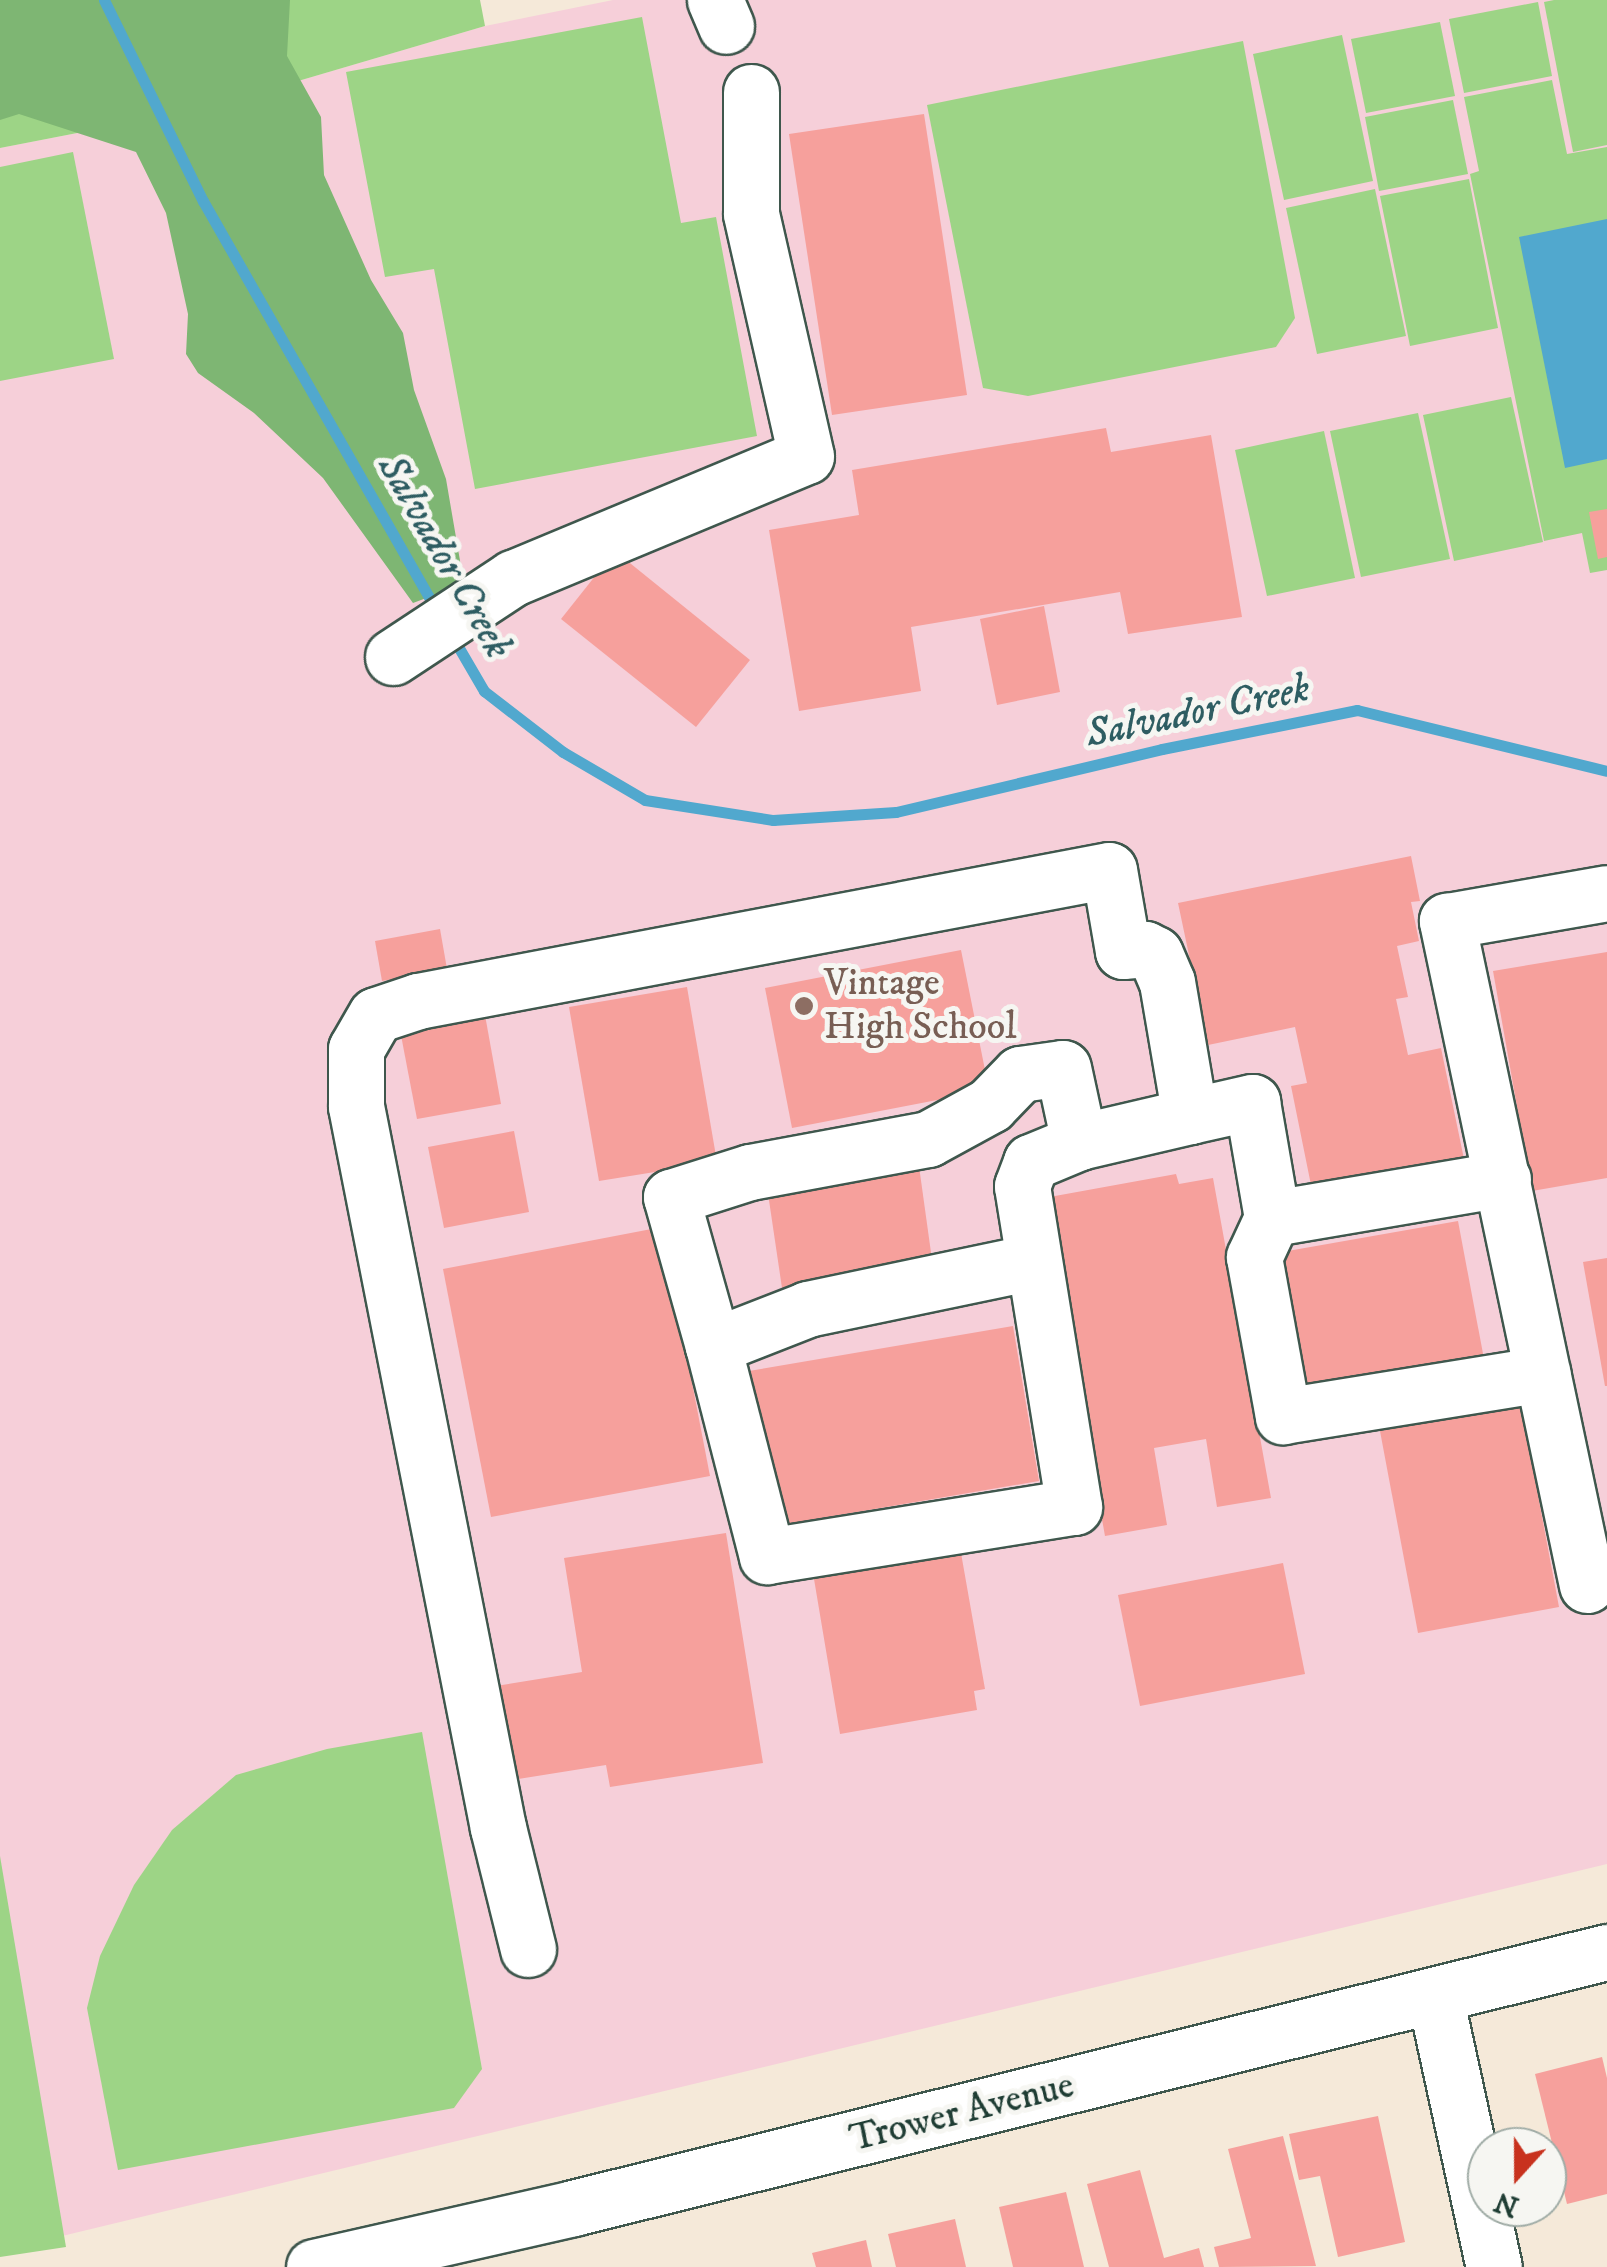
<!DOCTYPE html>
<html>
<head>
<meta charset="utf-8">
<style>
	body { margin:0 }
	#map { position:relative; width:1607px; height:2267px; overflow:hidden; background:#f5e9d9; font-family:"IM FELL DW Pica",serif }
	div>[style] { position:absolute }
	.built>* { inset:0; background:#f6cfd9 }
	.green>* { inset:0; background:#9dd486 }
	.forest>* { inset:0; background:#7eb673 }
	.water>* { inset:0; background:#51a8ce }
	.stream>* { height:11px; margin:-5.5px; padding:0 5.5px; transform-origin:5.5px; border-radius:5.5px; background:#51a8ce }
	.building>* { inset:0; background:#f6a09c }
	.roads { filter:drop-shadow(2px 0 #3f574d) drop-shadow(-2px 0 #3f574d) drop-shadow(0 2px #3f574d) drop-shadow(0 -2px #3f574d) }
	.minor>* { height:55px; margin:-27.5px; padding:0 27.5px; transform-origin:27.5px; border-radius:27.5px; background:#fff }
	.dots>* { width:28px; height:28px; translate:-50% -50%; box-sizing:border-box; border:5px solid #f6f6f2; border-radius:50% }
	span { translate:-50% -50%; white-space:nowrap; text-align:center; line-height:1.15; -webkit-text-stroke:10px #f6f6f2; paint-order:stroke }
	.education-label { font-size:38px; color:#785e54 }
	.left { translate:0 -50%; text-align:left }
	.street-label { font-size:38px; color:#1f3d34 }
	.water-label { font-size:40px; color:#2e5d62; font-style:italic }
	.north { position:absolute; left:1467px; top:2127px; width:100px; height:100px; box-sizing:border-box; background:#f6f6f2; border:2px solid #a0aca6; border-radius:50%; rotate:201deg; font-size:28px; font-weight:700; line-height:40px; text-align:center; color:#1f3d34 }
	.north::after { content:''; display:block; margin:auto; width:35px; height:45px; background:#c8321e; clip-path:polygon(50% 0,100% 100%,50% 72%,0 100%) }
</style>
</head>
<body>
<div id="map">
	<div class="built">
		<div style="clip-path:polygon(613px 0,1607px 0,1607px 1864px,0 2251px,0 148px,206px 108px,485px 26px)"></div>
	</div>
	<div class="green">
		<div style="clip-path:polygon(0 0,480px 0,485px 26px,206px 108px,0 148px)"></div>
		<div style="clip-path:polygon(1554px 0,1607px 0,1607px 145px,1573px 152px,1544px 2px)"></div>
		<div style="clip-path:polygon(1538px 2px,1552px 76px,1464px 93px,1449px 19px)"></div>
		<div style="clip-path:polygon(642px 17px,681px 223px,716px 217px,757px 436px,475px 489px,434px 269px,385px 277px,346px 72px)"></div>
		<div style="clip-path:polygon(1440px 22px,1455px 96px,1366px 113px,1351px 39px)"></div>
		<div style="clip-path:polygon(1342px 35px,1373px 181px,1284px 200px,1253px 54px)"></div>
		<div style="clip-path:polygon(1243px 41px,1295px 318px,1276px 347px,1028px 396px,983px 388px,927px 105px)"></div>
		<div style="clip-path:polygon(1552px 80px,1567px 154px,1607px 147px,1607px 570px,1590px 573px,1582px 533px,1544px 541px,1470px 174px,1479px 171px,1464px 97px)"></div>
		<div style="clip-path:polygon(1453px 100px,1468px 174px,1379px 191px,1365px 117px)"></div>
		<div style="clip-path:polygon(73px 152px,114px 359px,0 381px,0 167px)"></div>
		<div style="clip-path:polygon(1469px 179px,1498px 328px,1410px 346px,1380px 196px)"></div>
		<div style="clip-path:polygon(1375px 189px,1406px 336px,1317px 354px,1286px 208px)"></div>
		<div style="clip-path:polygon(1511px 397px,1543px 542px,1454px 561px,1423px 415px)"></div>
		<div style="clip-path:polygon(1418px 413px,1450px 559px,1361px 577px,1330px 431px)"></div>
		<div style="clip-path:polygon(1324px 431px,1355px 578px,1267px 596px,1235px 450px)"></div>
		<div style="clip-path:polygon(422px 1732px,482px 2069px,454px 2108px,118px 2170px,87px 2008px,100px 1956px,134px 1885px,172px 1830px,236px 1775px,327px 1749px)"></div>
		<div style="clip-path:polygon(0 1856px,66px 2247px,0 2257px)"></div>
	</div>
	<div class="forest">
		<div style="clip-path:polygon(0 0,290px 0,287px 56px,321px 117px,324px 175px,371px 280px,403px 333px,414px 390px,446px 479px,464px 584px,413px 603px,323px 478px,254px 413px,198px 373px,186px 354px,188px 314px,166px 213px,136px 152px,19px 114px,0 120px)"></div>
	</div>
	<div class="water">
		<div style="clip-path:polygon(1607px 219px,1607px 459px,1565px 468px,1519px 237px)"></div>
	</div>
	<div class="stream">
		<div style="left:104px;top:0;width:224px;rotate:63.8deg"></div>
		<div style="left:203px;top:201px;width:473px;rotate:60.3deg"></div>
		<div style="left:452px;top:636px;width:64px;rotate:59.8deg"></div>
		<div style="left:484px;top:691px;width:100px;rotate:37.7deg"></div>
		<div style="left:563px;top:752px;width:95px;rotate:30.3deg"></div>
		<div style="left:645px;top:800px;width:130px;rotate:8.9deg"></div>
		<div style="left:773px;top:820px;width:123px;rotate:-3.7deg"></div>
		<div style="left:896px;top:812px;width:273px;rotate:-13.3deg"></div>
		<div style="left:1162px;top:749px;width:199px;rotate:-11.3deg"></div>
		<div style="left:1357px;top:710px;width:257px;rotate:13.7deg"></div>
	</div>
	<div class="building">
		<div style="clip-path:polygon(924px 114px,967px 395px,832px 415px,789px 134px)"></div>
		<div style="clip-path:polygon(1106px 428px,1111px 452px,1211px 435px,1242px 617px,1128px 634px,1120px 592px,911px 627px,921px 691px,799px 711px,769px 530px,859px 515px,852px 470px)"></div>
		<div style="clip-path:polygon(1607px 509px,1607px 557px,1598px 559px,1589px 512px)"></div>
		<div style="clip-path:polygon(615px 551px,750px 660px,696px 727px,561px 619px)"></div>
		<div style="clip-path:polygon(1044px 606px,1060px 692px,997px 705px,980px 619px)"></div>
		<div style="clip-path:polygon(1411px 856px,1420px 901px,1411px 902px,1419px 941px,1397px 946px,1408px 997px,1396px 999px,1408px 1055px,1441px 1048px,1464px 1159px,1312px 1190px,1291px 1086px,1307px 1083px,1295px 1027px,1208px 1045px,1178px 903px)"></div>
		<div style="clip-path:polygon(440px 929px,447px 969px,382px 981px,375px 941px)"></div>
		<div style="clip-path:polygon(961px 950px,989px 1090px,792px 1128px,765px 988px)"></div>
		<div style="clip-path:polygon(1607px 952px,1607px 1178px,1532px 1191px,1493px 971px)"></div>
		<div style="clip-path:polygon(687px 987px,717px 1162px,599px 1181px,569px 1007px)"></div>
		<div style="clip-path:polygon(485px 1015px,501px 1104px,417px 1119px,400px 1030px)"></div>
		<div style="clip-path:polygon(514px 1131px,529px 1212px,444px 1228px,428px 1147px)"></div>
		<div style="clip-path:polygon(918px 1159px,933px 1267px,782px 1288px,766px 1180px)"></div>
		<div style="clip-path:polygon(1176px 1174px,1179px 1184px,1213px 1178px,1271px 1498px,1217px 1507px,1206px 1439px,1154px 1448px,1167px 1525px,1105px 1536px,1044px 1198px)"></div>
		<div style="clip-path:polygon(1458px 1221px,1484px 1359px,1307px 1391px,1282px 1252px)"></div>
		<div style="clip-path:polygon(662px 1227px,710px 1476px,491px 1517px,443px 1269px)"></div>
		<div style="clip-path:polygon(1607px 1258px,1607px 1386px,1605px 1386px,1583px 1262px)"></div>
		<div style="clip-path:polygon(1013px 1326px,1039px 1481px,775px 1526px,749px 1371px)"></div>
		<div style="clip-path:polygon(1521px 1405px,1559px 1607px,1418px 1633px,1380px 1431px)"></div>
		<div style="clip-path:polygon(726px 1533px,763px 1763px,610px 1787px,606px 1765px,512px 1780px,496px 1686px,582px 1672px,564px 1558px)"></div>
		<div style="clip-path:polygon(961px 1553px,985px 1689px,974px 1691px,977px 1710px,840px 1734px,814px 1579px)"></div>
		<div style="clip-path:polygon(1283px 1563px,1305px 1674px,1140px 1706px,1118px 1595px)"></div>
		<div style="clip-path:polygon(1602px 2057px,1607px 2078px,1607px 2194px,1567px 2204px,1535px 2074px)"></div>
		<div style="clip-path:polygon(1378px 2116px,1405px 2242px,1338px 2257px,1320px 2176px,1299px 2180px,1289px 2134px)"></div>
		<div style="clip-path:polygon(1283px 2136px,1316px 2266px,1219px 2267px,1214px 2247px,1251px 2238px,1228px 2149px)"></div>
		<div style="clip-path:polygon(1140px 2170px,1164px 2258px,1199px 2248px,1204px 2267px,1109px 2267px,1087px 2184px)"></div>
		<div style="clip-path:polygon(1066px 2192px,1084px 2267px,1013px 2267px,999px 2207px)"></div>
		<div style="clip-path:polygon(955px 2219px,966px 2267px,896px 2267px,888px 2234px)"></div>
		<div style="clip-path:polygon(866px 2240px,872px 2267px,816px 2267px,812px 2253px)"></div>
	</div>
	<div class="roads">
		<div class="minor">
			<div style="left:715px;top:0;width:28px;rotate:67deg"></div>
			<div style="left:393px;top:657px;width:144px;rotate:-33.4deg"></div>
			<div style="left:513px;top:578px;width:317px;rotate:-22.6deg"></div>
			<div style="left:806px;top:456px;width:249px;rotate:-102.8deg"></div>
			<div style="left:751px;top:213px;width:121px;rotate:-90deg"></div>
			<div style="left:1503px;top:1179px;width:234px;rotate:170.4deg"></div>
			<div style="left:1272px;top:1218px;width:43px;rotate:114.8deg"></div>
			<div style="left:1254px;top:1257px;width:162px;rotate:79.7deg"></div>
			<div style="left:1283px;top:1416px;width:263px;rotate:-9.2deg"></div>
			<div style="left:1032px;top:1262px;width:229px;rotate:168.2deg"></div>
			<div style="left:808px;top:1309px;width:102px;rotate:158.7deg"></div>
			<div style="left:713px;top:1346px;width:217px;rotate:75.6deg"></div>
			<div style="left:767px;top:1556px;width:311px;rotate:-9.1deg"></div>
			<div style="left:1074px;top:1507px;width:325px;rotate:-99.2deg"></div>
			<div style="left:1022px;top:1186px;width:26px;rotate:-69deg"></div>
			<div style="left:1031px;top:1162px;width:52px;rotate:-22.6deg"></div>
			<div style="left:1079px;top:1142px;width:114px;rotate:-13.2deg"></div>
			<div style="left:713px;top:1346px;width:155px;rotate:-105.7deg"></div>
			<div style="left:671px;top:1197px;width:83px;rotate:-17.6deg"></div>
			<div style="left:750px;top:1172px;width:181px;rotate:-10.5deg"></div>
			<div style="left:928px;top:1139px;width:71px;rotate:-28.7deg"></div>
			<div style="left:990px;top:1105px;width:43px;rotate:-45.9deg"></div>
			<div style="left:1020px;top:1074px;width:43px;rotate:-7.9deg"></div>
			<div style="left:1063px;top:1068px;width:76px;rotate:77.8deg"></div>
			<div style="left:1587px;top:1585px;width:679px;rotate:-101.91deg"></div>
			<div style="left:1447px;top:921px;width:162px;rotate:-9.9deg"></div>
			<div style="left:528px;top:1949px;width:125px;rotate:-103.9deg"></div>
			<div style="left:498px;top:1828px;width:736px;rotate:-101.13deg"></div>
			<div style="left:356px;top:1106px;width:57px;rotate:-90deg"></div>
			<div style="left:356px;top:1049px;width:39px;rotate:-60deg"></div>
			<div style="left:376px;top:1015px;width:44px;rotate:-18.4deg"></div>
			<div style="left:418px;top:1001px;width:703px;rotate:-10.73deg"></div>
			<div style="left:1109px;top:870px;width:82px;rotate:80.2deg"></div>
			<div style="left:1123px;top:951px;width:22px;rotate:-5deg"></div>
			<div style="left:1145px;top:949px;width:11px;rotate:27deg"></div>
			<div style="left:1155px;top:954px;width:30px;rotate:67deg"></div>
			<div style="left:1167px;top:982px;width:136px;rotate:80.3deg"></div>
			<div style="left:1190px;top:1116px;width:64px;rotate:-12.7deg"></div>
			<div style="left:1252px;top:1102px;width:118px;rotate:80.2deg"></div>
			<div style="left:1435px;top:1997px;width:276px;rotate:77.7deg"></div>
			<div style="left:314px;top:2267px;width:266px;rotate:-12.8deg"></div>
			<div style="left:573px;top:2208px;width:1065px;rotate:-13.91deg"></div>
		</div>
	</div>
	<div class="dots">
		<div style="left:804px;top:1006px;background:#8d6e63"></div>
	</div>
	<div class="education-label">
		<span class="left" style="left:824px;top:1006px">Vintage<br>High School</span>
	</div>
	<div class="street-label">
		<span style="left:962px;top:2113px;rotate:-14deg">Trower Avenue</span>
	</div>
	<div class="water-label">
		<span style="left:444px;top:557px;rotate:60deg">Salvador Creek</span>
		<span style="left:1198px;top:712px;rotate:-12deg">Salvador Creek</span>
	</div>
	<div class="north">N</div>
</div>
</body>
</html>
